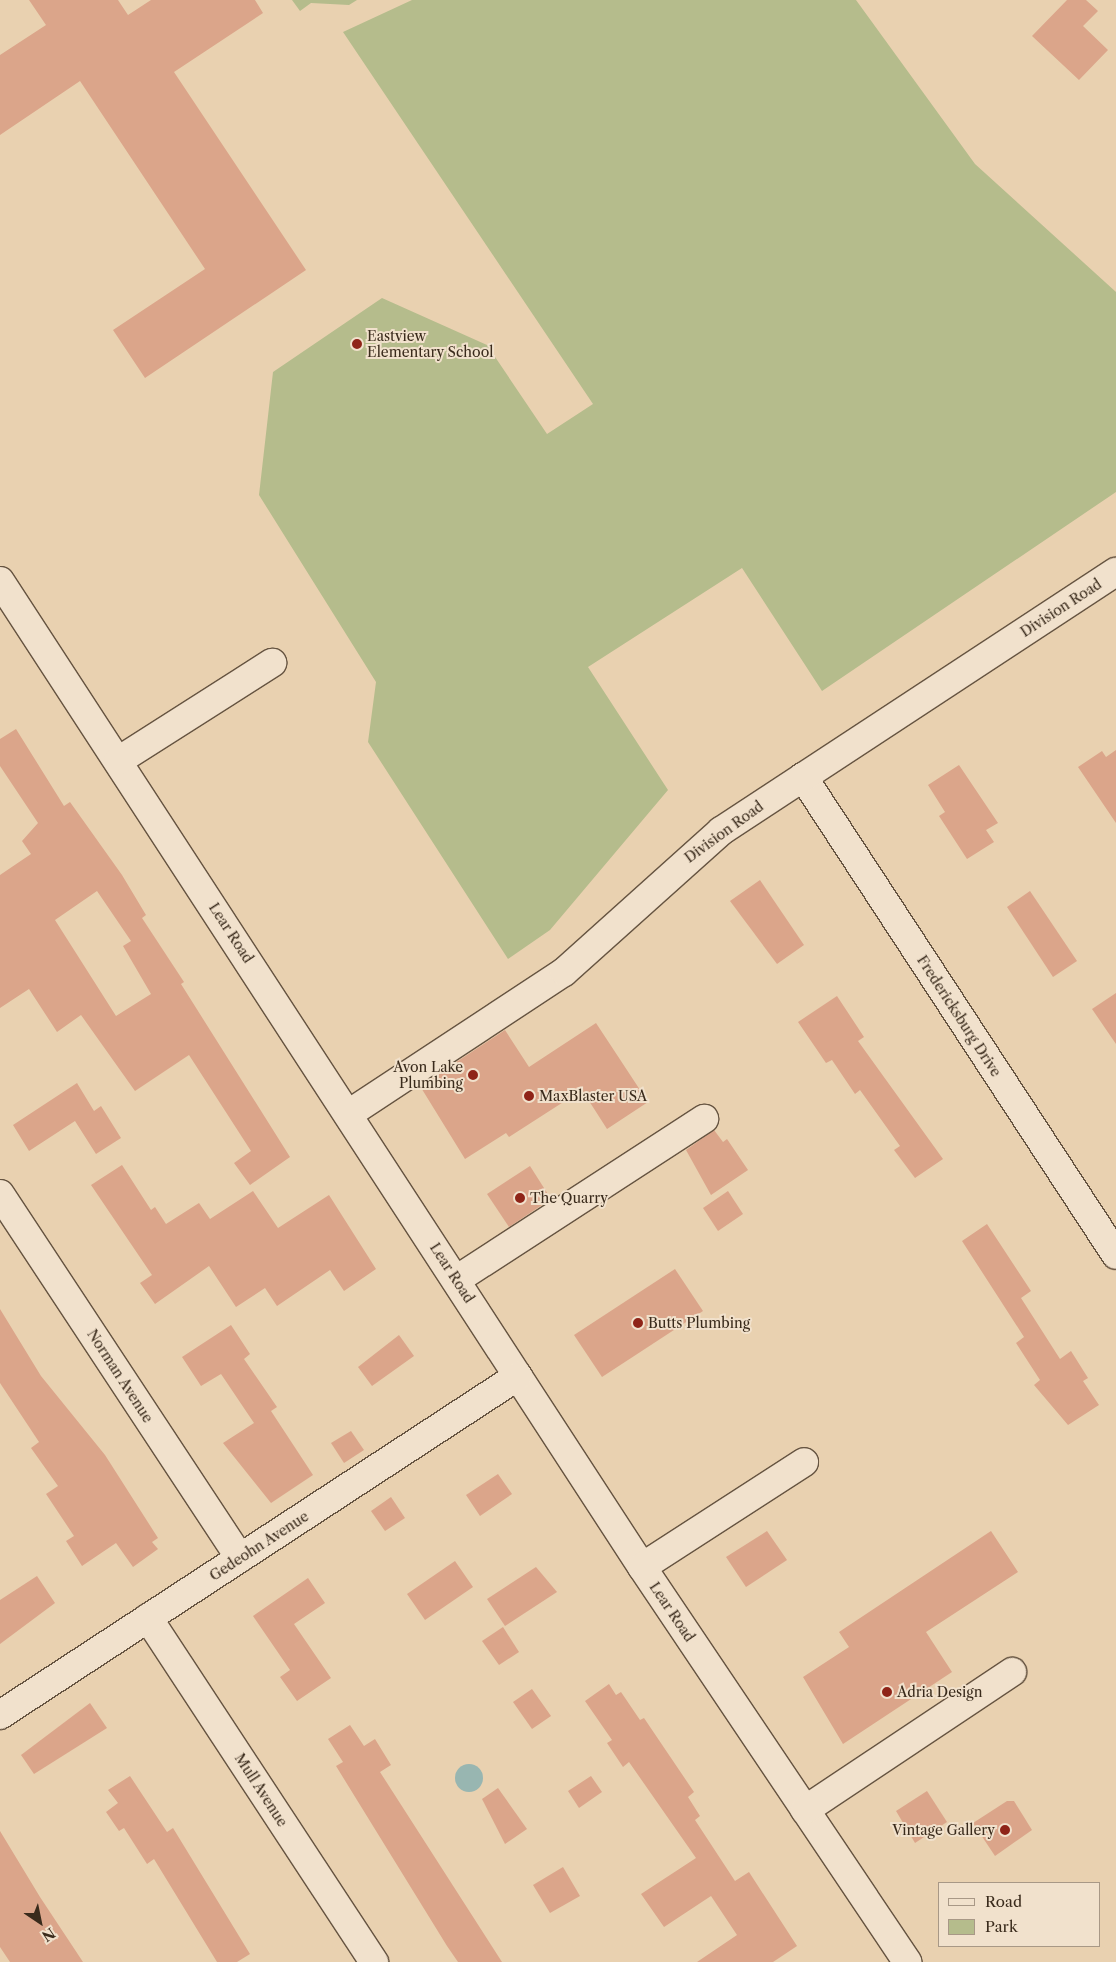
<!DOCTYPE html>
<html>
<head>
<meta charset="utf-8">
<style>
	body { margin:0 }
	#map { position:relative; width:1116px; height:1962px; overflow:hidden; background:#e9d1b0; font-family:"Libre Caslon Text",serif }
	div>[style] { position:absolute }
	.green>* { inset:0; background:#b5bc8c }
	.water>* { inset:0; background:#98b6b1 }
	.round { border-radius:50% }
	.building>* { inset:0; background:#dba58a }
	.roads { filter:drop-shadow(1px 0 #665441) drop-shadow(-1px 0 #665441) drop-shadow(0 1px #665441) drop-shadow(0 -1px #665441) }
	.minor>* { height:28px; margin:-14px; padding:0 14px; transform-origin:14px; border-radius:14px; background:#f1e1cc }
	.dots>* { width:14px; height:14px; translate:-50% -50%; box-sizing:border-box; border:2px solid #f1e1cc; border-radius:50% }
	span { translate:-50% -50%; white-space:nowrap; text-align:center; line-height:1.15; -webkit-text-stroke:4px #f1e1cc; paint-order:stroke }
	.poi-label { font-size:14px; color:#3a2b1c }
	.left { translate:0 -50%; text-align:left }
	.right { translate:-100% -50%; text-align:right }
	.street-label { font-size:14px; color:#3a2b1c }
	.legend { position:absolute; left:938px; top:1882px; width:162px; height:65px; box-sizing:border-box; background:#f1e1cc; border:1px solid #a89886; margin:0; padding:6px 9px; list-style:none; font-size:15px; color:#3a2b1c }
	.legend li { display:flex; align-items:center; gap:10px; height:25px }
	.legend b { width:25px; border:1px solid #a89886 }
	.north { position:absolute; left:15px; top:1897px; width:50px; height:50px; -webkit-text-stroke:4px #f1e1cc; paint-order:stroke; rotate:146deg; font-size:14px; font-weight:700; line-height:20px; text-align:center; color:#3a2b1c }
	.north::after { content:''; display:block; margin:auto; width:18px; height:22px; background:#3a2b1c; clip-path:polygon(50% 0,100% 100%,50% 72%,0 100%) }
</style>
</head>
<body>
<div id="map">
	<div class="green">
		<div style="clip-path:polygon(292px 0,357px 0,349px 5px,311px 3px,300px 11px)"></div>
		<div style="clip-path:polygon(412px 0,856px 0,975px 164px,1116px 292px,1116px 492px,822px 691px,742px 568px,588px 667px,668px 790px,550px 930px,508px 959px,368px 742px,376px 682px,259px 495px,273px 372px,382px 298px,487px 345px,547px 434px,593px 404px,343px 32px)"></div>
	</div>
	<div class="water">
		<div class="round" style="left:455px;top:1764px;width:28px;height:28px"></div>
	</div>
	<div class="building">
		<div style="clip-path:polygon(29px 0,118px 0,128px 15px,151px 0,255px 0,263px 13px,174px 72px,306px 270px,145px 378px,113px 330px,205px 269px,80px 81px,0 135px,0 55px,46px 25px)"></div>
		<div style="clip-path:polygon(1067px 0,1086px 0,1098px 11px,1083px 26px,1108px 50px,1079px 80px,1032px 36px)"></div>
		<div style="clip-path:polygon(evenodd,16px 729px,64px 806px,70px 802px,122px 875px,146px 915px,142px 918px,184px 982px,181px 984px,290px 1157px,250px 1185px,234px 1163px,251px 1151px,189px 1055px,135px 1091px,81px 1015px,57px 1032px,29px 989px,0 1008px,0 875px,31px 854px,22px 841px,38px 823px,0 766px,0 739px,16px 729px,97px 891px,131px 941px,123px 946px,151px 994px,116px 1016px,55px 920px,97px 891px)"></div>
		<div style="clip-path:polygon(1116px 750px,1116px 823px,1078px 767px,1102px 751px,1106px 757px)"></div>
		<div style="clip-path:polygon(959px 765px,998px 823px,986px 830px,994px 842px,967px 859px,939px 816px,945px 812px,928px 785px)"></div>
		<div style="clip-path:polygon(760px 880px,804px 945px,777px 964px,730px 901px)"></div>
		<div style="clip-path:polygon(1030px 891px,1077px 961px,1053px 977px,1007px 907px)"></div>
		<div style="clip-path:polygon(1116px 993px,1116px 1044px,1092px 1009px)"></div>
		<div style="clip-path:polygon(837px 996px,864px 1037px,858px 1041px,943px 1159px,915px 1178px,894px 1150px,900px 1146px,860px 1090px,855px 1094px,832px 1060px,826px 1063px,798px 1022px)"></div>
		<div style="clip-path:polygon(596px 1023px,648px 1102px,607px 1129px,582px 1090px,509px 1137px,506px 1133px,465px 1159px,420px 1086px,505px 1030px,529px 1067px)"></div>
		<div style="clip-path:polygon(77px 1083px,94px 1111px,101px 1106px,121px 1138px,96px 1154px,75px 1121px,29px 1151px,13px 1125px)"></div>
		<div style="clip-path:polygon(714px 1130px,723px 1142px,727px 1139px,748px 1170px,711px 1195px,686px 1150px)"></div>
		<div style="clip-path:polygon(122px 1165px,151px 1210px,155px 1207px,166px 1224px,199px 1203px,210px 1219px,253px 1191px,278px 1228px,329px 1195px,376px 1269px,344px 1291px,330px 1270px,277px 1306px,265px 1288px,236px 1307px,209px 1266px,155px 1304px,140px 1283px,152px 1275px,91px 1185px)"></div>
		<div style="clip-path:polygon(530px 1166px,551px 1199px,509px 1227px,487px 1194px)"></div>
		<div style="clip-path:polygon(728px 1191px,743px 1214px,718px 1231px,703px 1208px)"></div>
		<div style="clip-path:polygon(987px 1224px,1031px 1291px,1021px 1298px,1060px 1359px,1071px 1351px,1088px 1378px,1083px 1381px,1099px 1405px,1068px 1425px,1034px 1385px,1040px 1380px,1016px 1343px,1024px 1337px,962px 1241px)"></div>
		<div style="clip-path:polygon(675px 1269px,703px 1311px,602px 1377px,574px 1335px)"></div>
		<div style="clip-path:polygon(0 1309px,41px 1376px,105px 1455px,158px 1538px,152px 1542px,158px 1549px,133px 1567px,116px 1543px,82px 1566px,66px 1541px,74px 1536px,46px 1494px,58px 1486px,31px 1448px,39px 1442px,0 1383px)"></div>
		<div style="clip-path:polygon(231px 1325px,250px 1354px,244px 1359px,277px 1407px,271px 1411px,313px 1475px,271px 1503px,223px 1443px,254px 1423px,221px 1374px,201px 1386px,182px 1357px)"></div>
		<div style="clip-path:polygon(399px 1335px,414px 1356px,372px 1386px,358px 1367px)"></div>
		<div style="clip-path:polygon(351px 1431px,364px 1450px,344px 1463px,331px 1443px)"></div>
		<div style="clip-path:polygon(498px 1474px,512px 1494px,480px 1516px,466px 1495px)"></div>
		<div style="clip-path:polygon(391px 1497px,405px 1518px,385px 1531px,371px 1511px)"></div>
		<div style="clip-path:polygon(767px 1531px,787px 1560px,746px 1587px,726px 1557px)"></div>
		<div style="clip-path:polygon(991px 1531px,1018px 1572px,926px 1632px,952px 1672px,843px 1744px,803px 1677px,849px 1647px,839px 1632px)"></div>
		<div style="clip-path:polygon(455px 1561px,473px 1587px,425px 1620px,407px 1594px)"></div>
		<div style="clip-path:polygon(536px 1567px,557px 1592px,505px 1626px,487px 1599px)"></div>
		<div style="clip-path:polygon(37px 1576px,55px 1603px,0 1644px,0 1600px)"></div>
		<div style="clip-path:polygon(308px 1578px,325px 1603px,294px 1624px,331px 1678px,297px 1701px,280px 1677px,290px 1670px,253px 1616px)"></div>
		<div style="clip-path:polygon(503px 1627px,519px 1652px,499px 1665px,482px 1641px)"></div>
		<div style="clip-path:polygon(609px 1684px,616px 1695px,621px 1692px,640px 1720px,644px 1718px,694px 1792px,688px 1797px,700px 1816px,695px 1820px,735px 1881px,749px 1872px,797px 1946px,773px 1962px,697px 1962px,737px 1935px,711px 1896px,664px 1927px,641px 1894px,696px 1858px,629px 1762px,623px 1767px,607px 1743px,612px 1740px,585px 1701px)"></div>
		<div style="clip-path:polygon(532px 1689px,551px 1716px,532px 1729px,513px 1702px)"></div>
		<div style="clip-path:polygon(90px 1703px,107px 1728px,34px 1774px,21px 1755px)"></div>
		<div style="clip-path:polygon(350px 1725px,364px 1746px,375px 1739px,391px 1765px,380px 1772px,502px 1962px,458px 1962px,447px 1946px,336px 1766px,343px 1762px,328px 1739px)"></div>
		<div style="clip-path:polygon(130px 1776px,167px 1832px,173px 1828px,250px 1954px,237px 1962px,217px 1962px,154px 1859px,147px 1864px,124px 1828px,119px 1831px,106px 1812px,118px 1803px,108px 1790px)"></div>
		<div style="clip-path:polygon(591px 1776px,602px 1792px,579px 1808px,568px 1791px)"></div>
		<div style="clip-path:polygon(498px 1788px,527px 1829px,505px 1844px,482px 1799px)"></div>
		<div style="clip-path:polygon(927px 1791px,947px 1822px,915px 1843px,896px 1811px)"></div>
		<div style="clip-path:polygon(1007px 1801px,1014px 1801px,1032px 1830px,995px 1856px,973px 1823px)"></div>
		<div style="clip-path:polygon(0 1831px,40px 1897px,83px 1962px,10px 1962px,0 1947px)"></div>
		<div style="clip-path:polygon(563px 1867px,580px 1896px,550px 1913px,533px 1885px)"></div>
	</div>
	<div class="roads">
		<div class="minor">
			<div style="left:0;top:581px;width:1177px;rotate:56.93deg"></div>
			<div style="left:642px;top:1567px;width:476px;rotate:56.1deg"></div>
			<div style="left:118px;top:761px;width:183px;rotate:-32.5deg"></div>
			<div style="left:803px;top:777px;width:571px;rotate:56.78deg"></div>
			<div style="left:350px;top:1113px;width:256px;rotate:-33.4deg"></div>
			<div style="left:564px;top:972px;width:211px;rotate:-41.9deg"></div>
			<div style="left:721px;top:831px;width:472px;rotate:-33.3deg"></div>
			<div style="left:0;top:1194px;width:436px;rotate:56.6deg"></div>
			<div style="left:456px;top:1280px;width:296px;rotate:-33deg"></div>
			<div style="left:642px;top:1567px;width:193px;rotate:-32.9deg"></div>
			<div style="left:148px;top:1618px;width:412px;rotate:56.7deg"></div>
			<div style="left:0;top:1715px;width:619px;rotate:-33.2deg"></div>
			<div style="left:805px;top:1810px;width:249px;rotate:-33.7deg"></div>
		</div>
	</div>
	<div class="dots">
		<div style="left:357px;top:344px;background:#8f2418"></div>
		<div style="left:473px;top:1075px;background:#8f2418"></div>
		<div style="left:529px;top:1096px;background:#8f2418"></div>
		<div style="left:520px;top:1198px;background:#8f2418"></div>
		<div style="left:638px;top:1323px;background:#8f2418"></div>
		<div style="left:887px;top:1692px;background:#8f2418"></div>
		<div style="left:1005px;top:1830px;background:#8f2418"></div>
	</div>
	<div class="poi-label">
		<span class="left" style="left:367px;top:344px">Eastview<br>Elementary School</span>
		<span class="right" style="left:463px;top:1075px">Avon Lake<br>Plumbing</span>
		<span class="left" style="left:539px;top:1096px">MaxBlaster USA</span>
		<span class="left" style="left:530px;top:1198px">The Quarry</span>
		<span class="left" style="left:648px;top:1323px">Butts Plumbing</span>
		<span class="left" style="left:897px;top:1692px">Adria Design</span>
		<span class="right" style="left:995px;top:1830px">Vintage Gallery</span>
	</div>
	<div class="street-label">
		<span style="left:1061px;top:608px;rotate:-33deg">Division Road</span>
		<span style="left:724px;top:832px;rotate:-36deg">Division Road</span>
		<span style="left:231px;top:933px;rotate:57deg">Lear Road</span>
		<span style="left:959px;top:1016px;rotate:57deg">Fredericksburg Drive</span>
		<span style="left:452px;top:1273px;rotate:57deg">Lear Road</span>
		<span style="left:120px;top:1376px;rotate:57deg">Norman Avenue</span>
		<span style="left:259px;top:1546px;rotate:-33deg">Gedeohn Avenue</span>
		<span style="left:672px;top:1612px;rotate:56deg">Lear Road</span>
		<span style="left:261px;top:1790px;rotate:57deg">Mull Avenue</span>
	</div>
	<ul class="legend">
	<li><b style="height:6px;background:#f1e1cc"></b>Road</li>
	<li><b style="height:14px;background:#b5bc8c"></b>Park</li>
	</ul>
	<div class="north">N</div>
</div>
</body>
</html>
